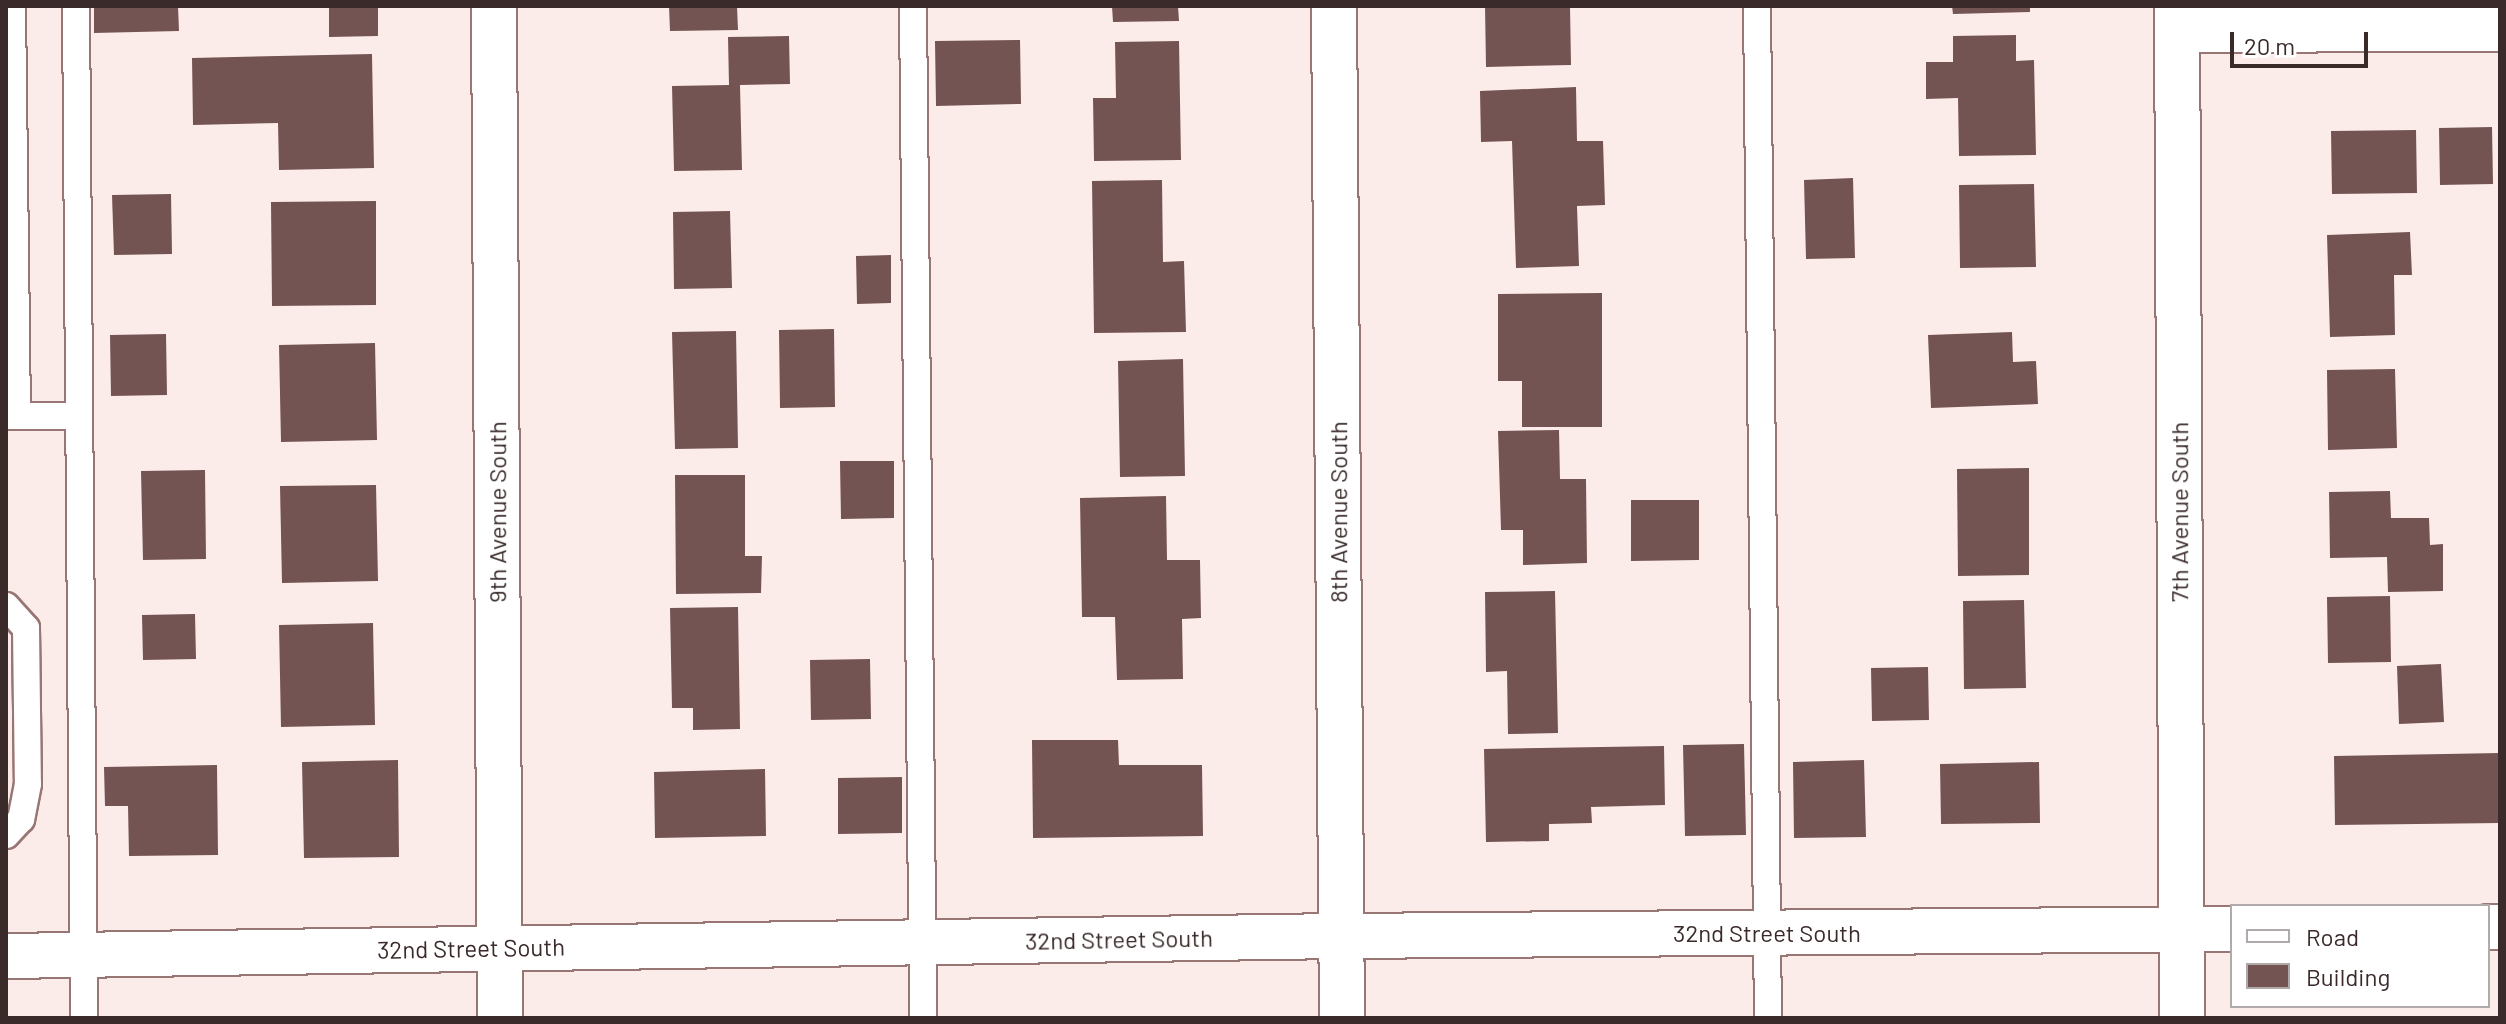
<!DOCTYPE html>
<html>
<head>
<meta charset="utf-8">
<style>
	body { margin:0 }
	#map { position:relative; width:2506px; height:1024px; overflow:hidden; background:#fbecea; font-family:Barlow,sans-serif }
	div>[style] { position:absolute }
	.building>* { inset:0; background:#745452 }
	.roads { filter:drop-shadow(2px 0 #987673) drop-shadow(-2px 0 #987673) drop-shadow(0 2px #987673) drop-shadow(0 -2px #987673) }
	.service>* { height:26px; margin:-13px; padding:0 13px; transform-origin:13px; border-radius:13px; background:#fff }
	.minor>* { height:44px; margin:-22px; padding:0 22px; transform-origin:22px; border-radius:22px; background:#fff }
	span { translate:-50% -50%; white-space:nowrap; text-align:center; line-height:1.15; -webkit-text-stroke:8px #fff; paint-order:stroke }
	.street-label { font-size:24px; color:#3a2b2a }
	.frame { position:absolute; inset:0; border:8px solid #3a2b2a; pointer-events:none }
	.legend { position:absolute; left:2230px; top:904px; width:260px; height:104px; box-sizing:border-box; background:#fff; border:2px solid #b0aaaa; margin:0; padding:10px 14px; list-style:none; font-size:24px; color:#3a2b2a }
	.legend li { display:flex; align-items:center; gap:16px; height:40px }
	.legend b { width:40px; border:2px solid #b0aaaa }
	.scale { position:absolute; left:2230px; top:32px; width:138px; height:36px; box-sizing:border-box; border:4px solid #3a2b2a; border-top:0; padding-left:10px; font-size:24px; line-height:28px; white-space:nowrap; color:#3a2b2a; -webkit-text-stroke:6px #fff; paint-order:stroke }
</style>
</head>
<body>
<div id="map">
	<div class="building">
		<div style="clip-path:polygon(94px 6px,178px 6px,179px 31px,94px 33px)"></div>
		<div style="clip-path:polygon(329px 6px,378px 6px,378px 36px,329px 37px)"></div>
		<div style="clip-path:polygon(669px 6px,737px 6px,738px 30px,670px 31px)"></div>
		<div style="clip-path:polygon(1112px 6px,1178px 6px,1179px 21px,1113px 22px)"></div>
		<div style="clip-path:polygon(1485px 6px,1570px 6px,1571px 65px,1486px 67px)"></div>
		<div style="clip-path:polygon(1952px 6px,2030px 6px,2030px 12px,1953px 14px)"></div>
		<div style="clip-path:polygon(2016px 35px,2016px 61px,2034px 60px,2036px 155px,1959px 156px,1958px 98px,1926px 99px,1926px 62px,1953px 62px,1953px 36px)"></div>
		<div style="clip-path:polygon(789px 36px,790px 84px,740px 85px,742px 170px,674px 171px,672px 86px,729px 85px,728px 37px)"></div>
		<div style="clip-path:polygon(1020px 40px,1021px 104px,936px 106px,935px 41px)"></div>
		<div style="clip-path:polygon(1179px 41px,1181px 160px,1094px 161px,1093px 98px,1116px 98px,1115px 42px)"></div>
		<div style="clip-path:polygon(372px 54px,374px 168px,279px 170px,278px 123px,193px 125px,192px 58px)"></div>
		<div style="clip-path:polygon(1576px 87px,1577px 141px,1603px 141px,1605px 205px,1577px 206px,1579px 266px,1516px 268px,1512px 141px,1481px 142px,1480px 91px)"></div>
		<div style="clip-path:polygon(2492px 127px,2493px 184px,2440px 185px,2439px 128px)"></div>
		<div style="clip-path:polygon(2416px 130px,2417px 193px,2332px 194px,2331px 131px)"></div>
		<div style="clip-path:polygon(1853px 178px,1855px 258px,1806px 259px,1804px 180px)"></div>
		<div style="clip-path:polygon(1162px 180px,1163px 262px,1184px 261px,1186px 332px,1094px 333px,1092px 181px)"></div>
		<div style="clip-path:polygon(2034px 184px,2036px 267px,1960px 268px,1959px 185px)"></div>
		<div style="clip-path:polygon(171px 194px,172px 254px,114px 255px,112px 195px)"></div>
		<div style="clip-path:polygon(376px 201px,376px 305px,272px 306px,271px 202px)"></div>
		<div style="clip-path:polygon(730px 211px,732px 288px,674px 289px,673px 212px)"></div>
		<div style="clip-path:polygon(2410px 232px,2412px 275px,2394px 275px,2395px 335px,2330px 337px,2327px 235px)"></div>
		<div style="clip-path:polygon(891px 255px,891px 303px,857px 304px,856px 256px)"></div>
		<div style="clip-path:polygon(1602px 293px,1602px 427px,1522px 427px,1522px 381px,1498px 381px,1498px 294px)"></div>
		<div style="clip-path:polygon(834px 329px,835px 407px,780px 408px,779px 330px)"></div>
		<div style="clip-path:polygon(736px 331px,738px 448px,675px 449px,672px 332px)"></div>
		<div style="clip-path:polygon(2012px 332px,2013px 362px,2036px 361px,2038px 404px,1931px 408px,1928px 335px)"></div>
		<div style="clip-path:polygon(166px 334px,167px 395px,111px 396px,110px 335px)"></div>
		<div style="clip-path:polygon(375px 343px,377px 440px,281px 442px,279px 345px)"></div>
		<div style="clip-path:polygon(1183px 359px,1185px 476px,1120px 477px,1118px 361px)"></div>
		<div style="clip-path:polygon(2395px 369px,2397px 448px,2328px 450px,2327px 370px)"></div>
		<div style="clip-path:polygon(1559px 430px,1560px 479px,1586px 479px,1587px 563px,1523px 565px,1523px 530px,1501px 530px,1498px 431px)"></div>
		<div style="clip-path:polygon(840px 461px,894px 461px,894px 518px,841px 519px)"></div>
		<div style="clip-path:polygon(2029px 468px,2029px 575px,1958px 576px,1957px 469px)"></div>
		<div style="clip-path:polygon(205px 470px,206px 559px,143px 560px,141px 471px)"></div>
		<div style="clip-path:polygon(675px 475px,745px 475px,745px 556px,762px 556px,761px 593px,676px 594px)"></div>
		<div style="clip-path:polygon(376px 485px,378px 581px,282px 583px,280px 486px)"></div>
		<div style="clip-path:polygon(2390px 491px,2391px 518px,2429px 518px,2430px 545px,2443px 544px,2443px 591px,2388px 592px,2387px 557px,2330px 558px,2329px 492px)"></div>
		<div style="clip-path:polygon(1166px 496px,1167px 560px,1200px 560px,1201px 618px,1182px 619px,1183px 679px,1117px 680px,1115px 617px,1082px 617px,1080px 498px)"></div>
		<div style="clip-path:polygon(1631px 500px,1699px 500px,1699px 560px,1631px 561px)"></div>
		<div style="clip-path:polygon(1555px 591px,1558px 733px,1508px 734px,1507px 671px,1486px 672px,1485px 592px)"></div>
		<div style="clip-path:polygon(2390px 596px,2391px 662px,2328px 663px,2327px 597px)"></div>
		<div style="clip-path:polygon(2024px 600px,2026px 688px,1964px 689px,1963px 601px)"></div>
		<div style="clip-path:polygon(738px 607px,740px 729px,693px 730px,693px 708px,672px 708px,670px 608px)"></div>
		<div style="clip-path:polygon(195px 614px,196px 659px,143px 660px,142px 615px)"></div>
		<div style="clip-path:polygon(373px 623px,375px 725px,281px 727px,279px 625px)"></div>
		<div style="clip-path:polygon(870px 659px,871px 719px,811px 720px,810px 660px)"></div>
		<div style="clip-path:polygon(2441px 664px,2444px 722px,2399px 724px,2397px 666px)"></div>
		<div style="clip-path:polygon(1928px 667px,1929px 720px,1872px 721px,1871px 668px)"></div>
		<div style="clip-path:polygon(1032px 740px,1118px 740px,1119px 765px,1202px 765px,1203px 836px,1033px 838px)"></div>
		<div style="clip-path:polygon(1744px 744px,1746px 835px,1685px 836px,1683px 745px)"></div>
		<div style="clip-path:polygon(1664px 746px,1665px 805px,1591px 807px,1592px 823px,1549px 824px,1549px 841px,1486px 842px,1484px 749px)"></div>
		<div style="clip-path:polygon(2500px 753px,2500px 823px,2335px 825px,2334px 756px)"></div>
		<div style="clip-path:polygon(398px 760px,399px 857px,304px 858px,302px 762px)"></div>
		<div style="clip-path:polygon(1864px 760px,1866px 837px,1794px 838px,1793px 762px)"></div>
		<div style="clip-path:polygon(2039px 762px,2040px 823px,1941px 824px,1940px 764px)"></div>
		<div style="clip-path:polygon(217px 765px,218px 855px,129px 856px,128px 806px,105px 806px,104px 767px)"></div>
		<div style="clip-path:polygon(765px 769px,766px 836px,655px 838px,654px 772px)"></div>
		<div style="clip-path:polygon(902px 777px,902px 833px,838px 834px,838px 778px)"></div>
	</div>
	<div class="roads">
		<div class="service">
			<div style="left:12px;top:6px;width:410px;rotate:89.3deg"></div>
			<div style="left:76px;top:6px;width:1012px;rotate:89.55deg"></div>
			<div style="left:913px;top:6px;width:1012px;rotate:89.43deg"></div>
			<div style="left:1757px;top:6px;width:1012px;rotate:89.38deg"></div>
			<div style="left:6px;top:416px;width:73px"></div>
			<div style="left:6px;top:606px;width:30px;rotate:48deg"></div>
			<div style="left:26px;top:628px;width:156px;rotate:89.3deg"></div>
			<div style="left:28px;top:784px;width:36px;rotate:101deg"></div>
			<div style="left:21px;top:819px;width:22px;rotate:133deg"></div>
		</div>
		<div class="minor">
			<div style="left:494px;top:6px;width:1012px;rotate:89.66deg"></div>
			<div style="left:1334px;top:6px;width:1012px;rotate:89.55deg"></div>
			<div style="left:2177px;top:6px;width:1012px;rotate:89.72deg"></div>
			<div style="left:2177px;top:30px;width:323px;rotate:-0.2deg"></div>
			<div style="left:2488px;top:927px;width:12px"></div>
			<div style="left:6px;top:956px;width:1335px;rotate:-0.86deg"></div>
			<div style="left:1341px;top:936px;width:891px;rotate:-0.45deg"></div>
		</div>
	</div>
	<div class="street-label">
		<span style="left:497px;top:512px;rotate:-90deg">9th Avenue South</span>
		<span style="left:1338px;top:512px;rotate:-90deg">8th Avenue South</span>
		<span style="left:2179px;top:512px;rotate:-90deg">7th Avenue South</span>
		<span style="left:1767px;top:933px">32nd Street South</span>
		<span style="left:1119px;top:939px;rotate:-1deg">32nd Street South</span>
		<span style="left:471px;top:948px;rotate:-1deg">32nd Street South</span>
	</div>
	<div class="frame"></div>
	<ul class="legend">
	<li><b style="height:10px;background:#fff"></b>Road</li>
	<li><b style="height:22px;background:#745452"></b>Building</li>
	</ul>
	<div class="scale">20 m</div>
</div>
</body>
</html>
